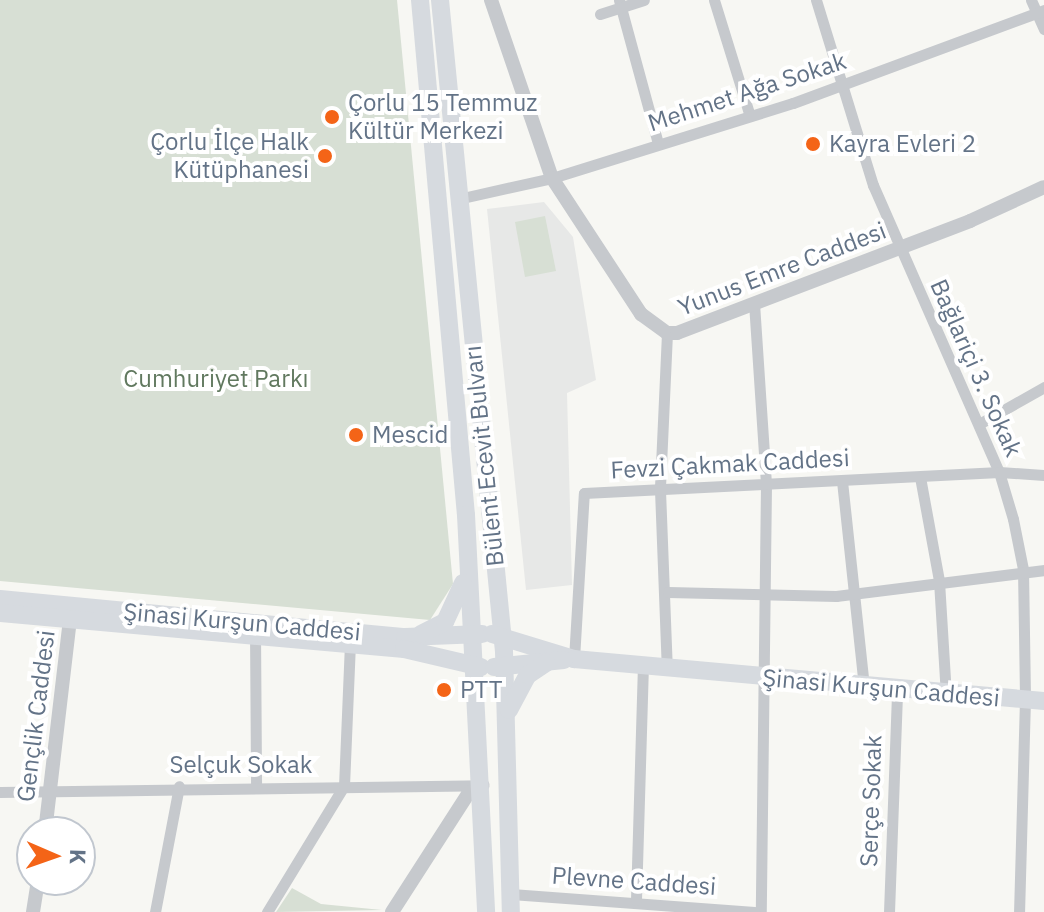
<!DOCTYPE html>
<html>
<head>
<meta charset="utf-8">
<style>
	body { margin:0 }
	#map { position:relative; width:1044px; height:912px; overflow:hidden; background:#f7f7f3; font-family:"IBM Plex Sans",sans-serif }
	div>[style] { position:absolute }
	.built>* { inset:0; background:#e7e8e7 }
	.green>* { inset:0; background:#d7dfd4 }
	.minor>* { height:11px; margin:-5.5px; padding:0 5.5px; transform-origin:5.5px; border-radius:5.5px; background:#c6c9cd }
	.tertiary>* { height:14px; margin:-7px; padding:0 7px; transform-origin:7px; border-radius:7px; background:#c6c9cd }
	.primary>* { height:18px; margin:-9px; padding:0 9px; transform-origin:9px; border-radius:9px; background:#d6dadf }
	.dots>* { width:22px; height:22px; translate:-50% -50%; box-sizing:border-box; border:4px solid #fff; border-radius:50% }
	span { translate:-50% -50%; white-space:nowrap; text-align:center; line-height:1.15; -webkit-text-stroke:8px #fff; paint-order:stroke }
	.street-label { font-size:24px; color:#637387 }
	.poi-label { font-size:24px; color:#637387 }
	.left { translate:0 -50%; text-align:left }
	.right { translate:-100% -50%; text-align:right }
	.park-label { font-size:24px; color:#61795f }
	.north { position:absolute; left:16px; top:816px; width:80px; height:80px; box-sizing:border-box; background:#fff; border:2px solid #c1c7cf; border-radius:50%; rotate:92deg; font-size:22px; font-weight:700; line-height:32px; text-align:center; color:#637387 }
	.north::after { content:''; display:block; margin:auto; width:28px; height:36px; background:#f46417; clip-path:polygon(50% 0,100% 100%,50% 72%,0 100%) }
</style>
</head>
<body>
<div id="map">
	<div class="built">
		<div style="clip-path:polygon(544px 202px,573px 237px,596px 380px,567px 393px,572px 585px,526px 590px,487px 209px)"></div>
	</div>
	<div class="green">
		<div style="clip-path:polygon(0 0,397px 0,453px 584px,430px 620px,0 581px)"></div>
		<div style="clip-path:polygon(545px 216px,556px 271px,525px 277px,515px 222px)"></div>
		<div style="clip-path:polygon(292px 888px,321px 904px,382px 910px,276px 912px)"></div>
	</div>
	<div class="minor">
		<div style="left:619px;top:0;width:149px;rotate:74.8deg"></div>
		<div style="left:714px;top:0;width:121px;rotate:72.8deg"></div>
		<div style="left:816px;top:0;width:194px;rotate:72.9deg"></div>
		<div style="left:873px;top:185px;width:313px;rotate:66.3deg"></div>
		<div style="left:999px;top:472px;width:49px;rotate:73.4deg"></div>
		<div style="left:1013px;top:519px;width:51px;rotate:78.7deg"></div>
		<div style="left:1023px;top:569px;width:130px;rotate:89.1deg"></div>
		<div style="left:1025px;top:699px;width:213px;rotate:91.6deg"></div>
		<div style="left:1031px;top:0;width:32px;rotate:66deg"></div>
		<div style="left:600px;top:14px;width:46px;rotate:-17.7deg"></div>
		<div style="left:458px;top:199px;width:96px;rotate:-12.6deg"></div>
		<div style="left:552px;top:178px;width:252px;rotate:-17.3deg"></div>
		<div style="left:793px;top:103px;width:268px;rotate:-20.3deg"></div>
		<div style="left:754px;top:303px;width:182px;rotate:86.2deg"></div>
		<div style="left:766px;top:485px;width:427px;rotate:90.7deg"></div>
		<div style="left:667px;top:333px;width:157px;rotate:92.6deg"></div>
		<div style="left:660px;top:490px;width:179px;rotate:87.8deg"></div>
		<div style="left:979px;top:424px;width:75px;rotate:-29.6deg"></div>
		<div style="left:920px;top:477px;width:106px;rotate:79.6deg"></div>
		<div style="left:939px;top:581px;width:113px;rotate:86.5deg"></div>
		<div style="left:842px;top:481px;width:207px;rotate:83.9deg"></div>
		<div style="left:668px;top:592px;width:168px;rotate:1.4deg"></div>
		<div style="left:836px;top:596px;width:210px;rotate:-7.1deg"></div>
		<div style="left:255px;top:630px;width:157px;rotate:89.6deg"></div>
		<div style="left:574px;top:659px;width:166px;rotate:-86.6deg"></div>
		<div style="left:584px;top:493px;width:416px;rotate:-2.9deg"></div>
		<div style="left:999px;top:472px;width:45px;rotate:3.8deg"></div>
		<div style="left:0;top:792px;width:483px;rotate:-0.8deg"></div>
		<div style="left:511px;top:894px;width:244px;rotate:4.2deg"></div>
		<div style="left:636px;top:900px;width:234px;rotate:-88.3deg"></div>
		<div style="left:155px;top:912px;width:128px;rotate:-79.2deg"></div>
		<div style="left:267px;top:912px;width:148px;rotate:-58.6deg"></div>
		<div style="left:344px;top:786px;width:146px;rotate:-87.6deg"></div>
		<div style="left:889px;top:912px;width:220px;rotate:-87.9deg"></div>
	</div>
	<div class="tertiary">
		<div style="left:491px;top:0;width:188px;rotate:71.1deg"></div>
		<div style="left:552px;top:178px;width:163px;rotate:56.8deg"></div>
		<div style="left:641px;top:314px;width:32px;rotate:36deg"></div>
		<div style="left:667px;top:333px;width:10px"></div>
		<div style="left:677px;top:333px;width:314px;rotate:-20.9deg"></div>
		<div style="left:970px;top:221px;width:81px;rotate:-24.7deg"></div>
		<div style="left:45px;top:832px;width:224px;rotate:-83.3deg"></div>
		<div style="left:33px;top:912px;width:32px;rotate:-81deg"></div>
		<div style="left:392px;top:912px;width:140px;rotate:-57.2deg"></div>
		<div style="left:468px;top:794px;width:17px;rotate:-31deg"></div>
	</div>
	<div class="primary">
		<div style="left:420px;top:0;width:517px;rotate:84.9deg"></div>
		<div style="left:466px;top:515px;width:398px;rotate:87.1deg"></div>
		<div style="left:440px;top:0;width:654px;rotate:84.39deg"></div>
		<div style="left:504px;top:651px;width:261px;rotate:88.5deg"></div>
		<div style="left:0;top:599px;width:407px;rotate:5.4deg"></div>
		<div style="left:405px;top:637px;width:77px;rotate:-2.2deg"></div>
		<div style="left:0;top:613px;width:406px;rotate:5.1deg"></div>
		<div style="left:404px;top:649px;width:79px;rotate:13.2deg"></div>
		<div style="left:421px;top:634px;width:27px;rotate:-27deg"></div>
		<div style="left:445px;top:622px;width:43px;rotate:-65.2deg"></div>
		<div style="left:492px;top:634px;width:86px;rotate:17deg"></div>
		<div style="left:574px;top:659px;width:472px;rotate:5.1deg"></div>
		<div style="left:494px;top:667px;width:70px;rotate:-5.7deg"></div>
		<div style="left:509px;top:710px;width:40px;rotate:-62deg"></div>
		<div style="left:528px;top:675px;width:22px;rotate:-34deg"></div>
	</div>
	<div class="dots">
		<div style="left:332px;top:117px;background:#f46417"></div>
		<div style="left:813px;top:144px;background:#f46417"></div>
		<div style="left:325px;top:156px;background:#f46417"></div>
		<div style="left:356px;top:435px;background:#f46417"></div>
		<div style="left:444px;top:690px;background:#f46417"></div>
	</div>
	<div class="street-label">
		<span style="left:747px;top:92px;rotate:-18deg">Mehmet Ağa Sokak</span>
		<span style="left:782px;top:269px;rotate:-21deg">Yunus Emre Caddesi</span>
		<span style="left:976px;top:368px;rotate:66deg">Bağlariçi 3. Sokak</span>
		<span style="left:484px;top:456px;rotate:-96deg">Bülent Ecevit Bulvarı</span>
		<span style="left:730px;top:464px;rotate:-3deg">Fevzi Çakmak Caddesi</span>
		<span style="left:242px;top:622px;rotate:5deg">Şinasi Kurşun Caddesi</span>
		<span style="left:881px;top:688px;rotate:5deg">Şinasi Kurşun Caddesi</span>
		<span style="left:36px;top:716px;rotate:-83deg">Gençlik Caddesi</span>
		<span style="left:241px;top:765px">Selçuk Sokak</span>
		<span style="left:871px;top:801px;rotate:-88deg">Serçe Sokak</span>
		<span style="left:634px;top:881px;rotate:4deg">Plevne Caddesi</span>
	</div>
	<div class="poi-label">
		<span class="left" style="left:348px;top:117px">Çorlu 15 Temmuz<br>Kültür Merkezi</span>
		<span class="right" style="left:309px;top:156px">Çorlu İlçe Halk<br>Kütüphanesi</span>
		<span class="left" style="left:829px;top:144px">Kayra Evleri 2</span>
		<span class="left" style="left:372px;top:435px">Mescid</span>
		<span class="left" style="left:460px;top:690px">PTT</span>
	</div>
	<div class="park-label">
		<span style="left:216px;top:379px">Cumhuriyet Parkı</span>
	</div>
	<div class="north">K</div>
</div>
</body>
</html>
